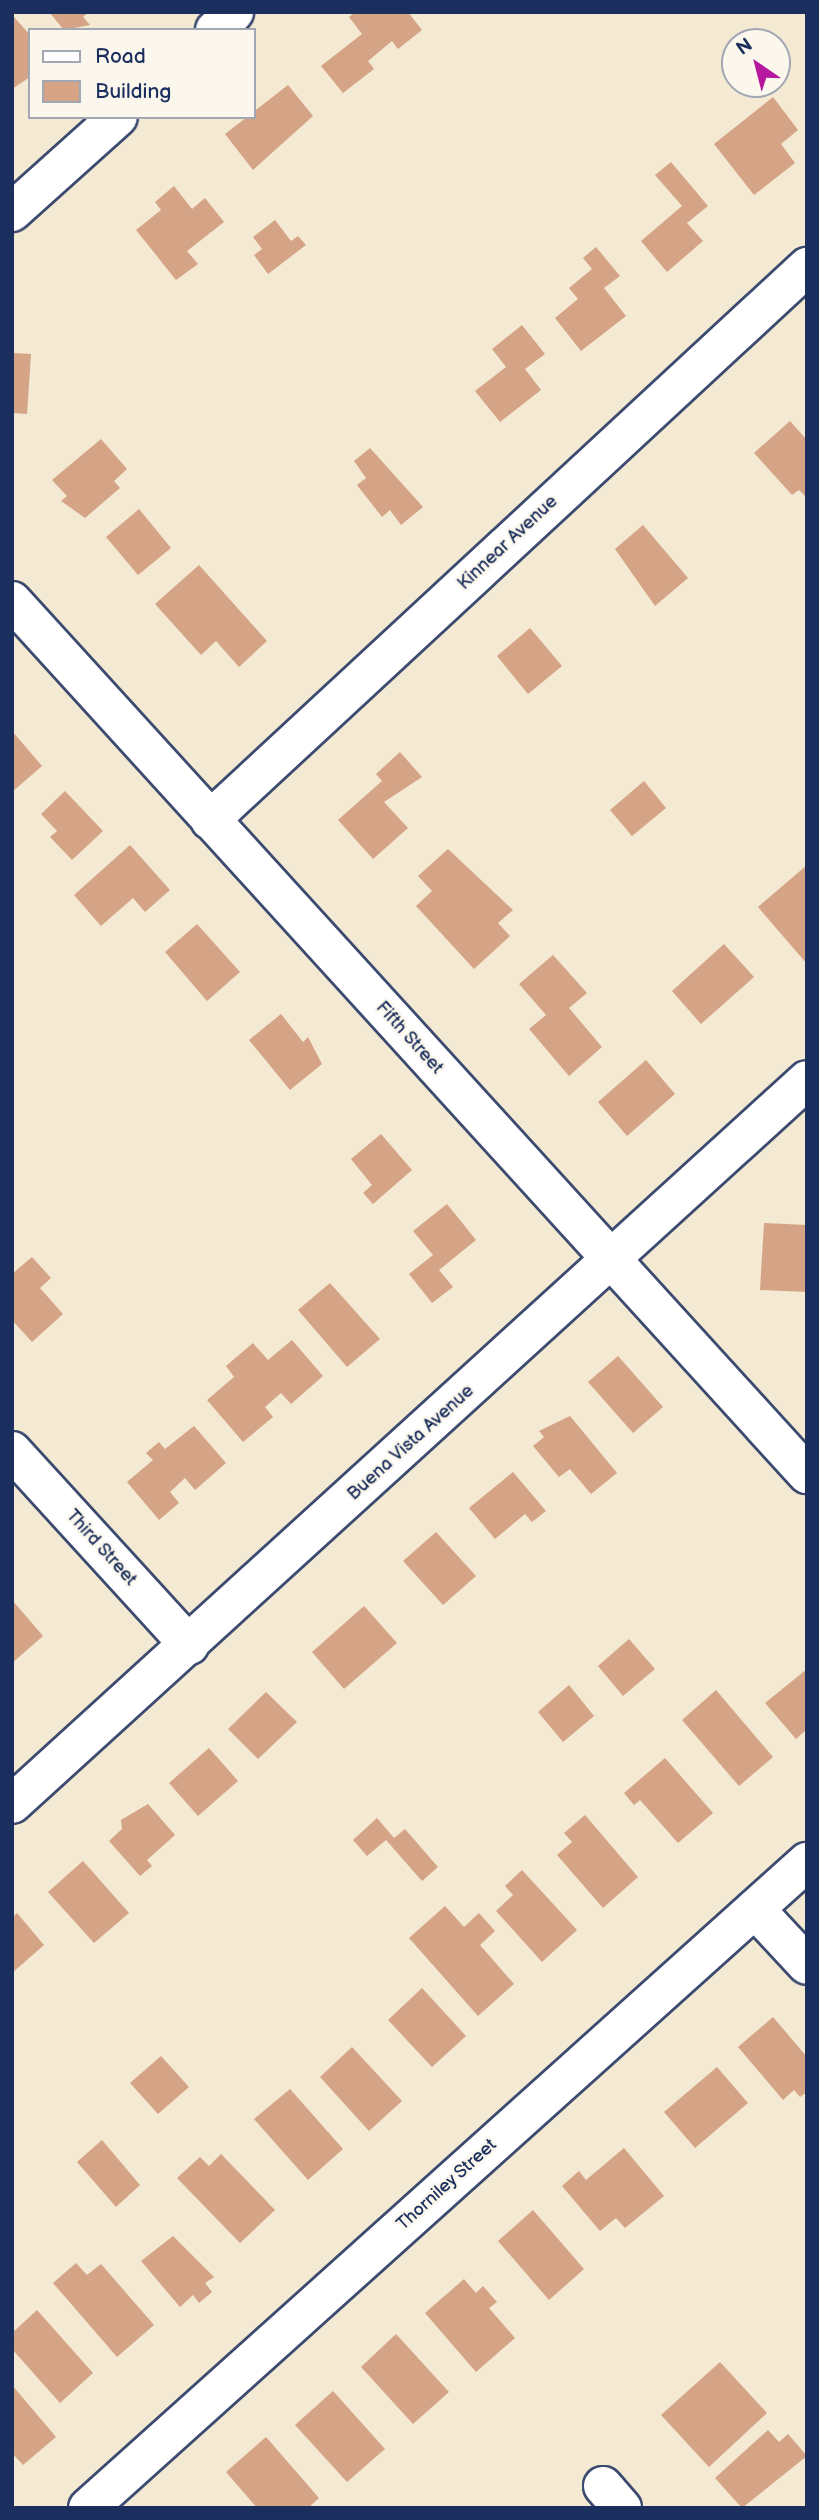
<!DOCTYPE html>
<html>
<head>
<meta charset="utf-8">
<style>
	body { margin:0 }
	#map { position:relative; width:819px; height:2520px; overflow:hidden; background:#f4e9d2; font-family:"Balsamiq Sans",sans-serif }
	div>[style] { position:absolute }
	.building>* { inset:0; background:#d5a385 }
	.roads { filter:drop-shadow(2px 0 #3c4b6f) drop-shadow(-2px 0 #3c4b6f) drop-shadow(0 2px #3c4b6f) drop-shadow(0 -2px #3c4b6f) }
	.minor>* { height:38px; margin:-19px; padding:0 19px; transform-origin:19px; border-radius:19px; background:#fff }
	span { translate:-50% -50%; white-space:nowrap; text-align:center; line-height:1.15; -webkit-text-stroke:5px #fbf7ec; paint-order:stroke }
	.street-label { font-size:18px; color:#1b2f5e }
	.frame { position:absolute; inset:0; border:14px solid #1b2f5e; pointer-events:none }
	.legend { position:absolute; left:28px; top:28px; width:228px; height:91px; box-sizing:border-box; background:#fbf7ec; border:2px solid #a1a7b3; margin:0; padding:9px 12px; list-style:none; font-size:21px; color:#1b2f5e }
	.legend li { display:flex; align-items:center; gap:14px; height:35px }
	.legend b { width:35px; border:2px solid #a1a7b3 }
	.north { position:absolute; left:721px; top:28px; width:70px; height:70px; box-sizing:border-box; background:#fbf7ec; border:2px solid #a1a7b3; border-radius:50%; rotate:325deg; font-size:19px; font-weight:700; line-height:28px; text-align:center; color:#1b2f5e }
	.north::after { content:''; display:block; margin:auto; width:24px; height:32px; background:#b5179e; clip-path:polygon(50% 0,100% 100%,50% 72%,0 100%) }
</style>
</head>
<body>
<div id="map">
	<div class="building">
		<div style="clip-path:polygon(49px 12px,89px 12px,83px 17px,90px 25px,64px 30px)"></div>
		<div style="clip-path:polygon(355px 12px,408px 12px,422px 30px,398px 49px,392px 41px,368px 61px,374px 69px,343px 93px,321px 66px,362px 34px,349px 17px)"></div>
		<div style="clip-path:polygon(14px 17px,30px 35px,30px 77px,12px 89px)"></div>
		<div style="clip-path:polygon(288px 85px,313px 116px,253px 170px,225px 134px)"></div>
		<div style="clip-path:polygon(773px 97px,798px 130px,781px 144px,795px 163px,754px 195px,714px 144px)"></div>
		<div style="clip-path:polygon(671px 162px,708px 206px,687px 223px,703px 241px,667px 272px,641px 241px,682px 206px,655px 175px)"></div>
		<div style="clip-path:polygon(174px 186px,192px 209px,205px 198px,224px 222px,187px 251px,198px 264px,176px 280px,136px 230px,161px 210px,155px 202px)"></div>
		<div style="clip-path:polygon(275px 220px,291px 241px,298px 236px,306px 245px,268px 274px,254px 255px,262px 249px,253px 237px)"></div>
		<div style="clip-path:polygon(596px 247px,620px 276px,604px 288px,626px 316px,581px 351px,555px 318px,578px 299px,569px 288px,592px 269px,583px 258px)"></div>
		<div style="clip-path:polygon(522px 325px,545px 354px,525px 369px,541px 390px,500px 422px,475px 391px,506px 367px,492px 349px)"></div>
		<div style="clip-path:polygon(12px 353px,31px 354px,27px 414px,12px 413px)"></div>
		<div style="clip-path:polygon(790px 421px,807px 440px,807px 498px,799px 490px,792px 495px,754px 453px)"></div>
		<div style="clip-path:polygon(101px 439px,127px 469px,114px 481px,120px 488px,85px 518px,61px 501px,67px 496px,52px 480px)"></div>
		<div style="clip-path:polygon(370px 448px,423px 507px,401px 525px,390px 510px,382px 517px,357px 485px,366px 478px,354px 461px)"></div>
		<div style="clip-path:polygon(139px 509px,171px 548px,138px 575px,106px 537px)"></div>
		<div style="clip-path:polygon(643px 525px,688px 578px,655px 606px,615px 549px)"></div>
		<div style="clip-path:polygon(199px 565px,267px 641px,239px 667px,216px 641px,201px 655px,155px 604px)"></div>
		<div style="clip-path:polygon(530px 628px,562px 666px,528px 694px,497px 656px)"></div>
		<div style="clip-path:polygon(12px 731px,42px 766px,12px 792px)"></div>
		<div style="clip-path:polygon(400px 752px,422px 777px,384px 802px,408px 828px,373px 859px,338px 820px,382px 781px,376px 774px)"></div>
		<div style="clip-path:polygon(644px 781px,666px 808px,632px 836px,610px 810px)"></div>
		<div style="clip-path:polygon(65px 791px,103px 831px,72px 860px,50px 837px,57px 831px,41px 814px)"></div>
		<div style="clip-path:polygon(130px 845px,170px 890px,145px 912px,133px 898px,101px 926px,74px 895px)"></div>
		<div style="clip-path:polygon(448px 849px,513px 910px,498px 923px,510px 936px,474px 969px,416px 906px,432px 891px,418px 876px)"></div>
		<div style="clip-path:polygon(807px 865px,807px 964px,758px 907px)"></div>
		<div style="clip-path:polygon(197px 924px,240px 972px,207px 1001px,165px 952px)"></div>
		<div style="clip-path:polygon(724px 944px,754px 977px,701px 1024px,672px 991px)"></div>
		<div style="clip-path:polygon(553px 955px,587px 993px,569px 1008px,602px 1047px,569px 1076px,529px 1029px,546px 1015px,519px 984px)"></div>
		<div style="clip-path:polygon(281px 1014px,303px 1042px,308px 1037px,322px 1064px,290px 1090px,249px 1040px)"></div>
		<div style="clip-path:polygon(646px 1060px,675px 1094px,627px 1136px,598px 1102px)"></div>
		<div style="clip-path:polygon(381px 1134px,412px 1170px,373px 1204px,363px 1193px,372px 1185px,351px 1159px)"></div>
		<div style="clip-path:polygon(447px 1204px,476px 1240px,439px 1270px,453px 1287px,432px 1303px,409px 1274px,433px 1255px,413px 1231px)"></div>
		<div style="clip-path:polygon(764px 1223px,807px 1225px,807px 1292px,760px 1290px)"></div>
		<div style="clip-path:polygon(32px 1257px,51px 1278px,40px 1288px,63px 1314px,32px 1342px,12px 1320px,12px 1274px)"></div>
		<div style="clip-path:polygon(330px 1283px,380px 1339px,347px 1367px,298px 1310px)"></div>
		<div style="clip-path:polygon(292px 1340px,323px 1376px,291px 1404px,281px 1393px,265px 1407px,273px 1417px,243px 1442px,207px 1400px,234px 1377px,226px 1366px,253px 1343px,268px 1360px)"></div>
		<div style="clip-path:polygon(618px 1356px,663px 1407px,633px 1433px,588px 1382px)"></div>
		<div style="clip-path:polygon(570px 1416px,617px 1473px,591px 1494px,570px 1469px,559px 1477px,533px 1446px,544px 1437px,539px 1431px)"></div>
		<div style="clip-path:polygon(194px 1426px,226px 1463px,195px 1490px,185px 1478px,170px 1492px,179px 1503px,159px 1520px,127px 1482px,153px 1460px,146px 1453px,159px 1442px,165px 1449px)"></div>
		<div style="clip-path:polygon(513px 1472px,546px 1511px,532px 1522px,525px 1514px,495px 1539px,469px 1508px)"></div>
		<div style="clip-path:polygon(436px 1532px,476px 1576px,443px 1605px,403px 1561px)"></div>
		<div style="clip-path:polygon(12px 1600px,43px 1636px,12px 1663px)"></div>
		<div style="clip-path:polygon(364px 1606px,397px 1643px,344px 1689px,312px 1652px)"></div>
		<div style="clip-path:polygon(629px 1639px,655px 1669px,623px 1696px,598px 1666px)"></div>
		<div style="clip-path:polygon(807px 1669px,807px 1729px,796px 1739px,765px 1703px)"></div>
		<div style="clip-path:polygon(569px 1685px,594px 1716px,563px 1742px,538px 1712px)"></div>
		<div style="clip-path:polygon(716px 1690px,773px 1757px,739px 1786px,682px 1720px)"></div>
		<div style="clip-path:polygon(266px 1692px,297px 1722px,258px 1759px,228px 1729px)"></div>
		<div style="clip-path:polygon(209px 1748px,238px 1781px,198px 1816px,169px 1783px)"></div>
		<div style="clip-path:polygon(665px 1758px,713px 1813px,678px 1843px,640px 1800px,634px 1805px,624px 1793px)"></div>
		<div style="clip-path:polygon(148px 1804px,175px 1835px,147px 1860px,152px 1866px,140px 1876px,109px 1841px,122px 1829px,121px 1820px)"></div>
		<div style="clip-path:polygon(585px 1815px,638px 1877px,603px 1908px,557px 1855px,572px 1842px,564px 1833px)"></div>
		<div style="clip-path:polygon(377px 1818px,394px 1838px,405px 1829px,438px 1867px,422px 1881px,386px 1840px,367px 1856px,353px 1840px)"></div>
		<div style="clip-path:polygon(83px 1861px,129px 1913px,94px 1943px,48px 1892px)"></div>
		<div style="clip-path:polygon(522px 1870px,577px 1930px,542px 1962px,496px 1911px,513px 1895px,505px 1886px)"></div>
		<div style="clip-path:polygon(445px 1906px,464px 1927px,479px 1913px,495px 1931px,480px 1945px,514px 1984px,478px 2016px,409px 1938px)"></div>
		<div style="clip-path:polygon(17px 1913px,44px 1945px,12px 1973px,12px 1918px)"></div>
		<div style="clip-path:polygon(422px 1988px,466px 2036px,432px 2067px,388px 2020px)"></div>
		<div style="clip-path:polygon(773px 2017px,807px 2057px,807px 2092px,800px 2097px,794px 2090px,783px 2100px,738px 2047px)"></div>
		<div style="clip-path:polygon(352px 2047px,402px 2101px,369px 2131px,320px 2077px)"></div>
		<div style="clip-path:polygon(161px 2056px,189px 2087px,158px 2114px,130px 2083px)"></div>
		<div style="clip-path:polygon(717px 2067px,748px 2103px,695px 2148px,664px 2112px)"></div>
		<div style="clip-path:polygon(290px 2089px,343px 2149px,308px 2180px,254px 2119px)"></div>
		<div style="clip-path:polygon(102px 2140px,140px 2185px,116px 2207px,77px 2162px)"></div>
		<div style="clip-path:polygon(624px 2148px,664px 2196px,625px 2228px,616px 2218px,600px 2231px,562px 2186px,579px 2171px,586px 2180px)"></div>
		<div style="clip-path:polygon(221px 2154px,275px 2210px,240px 2243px,177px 2178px,200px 2157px,209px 2166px)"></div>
		<div style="clip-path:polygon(533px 2210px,584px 2269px,549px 2300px,498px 2241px)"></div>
		<div style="clip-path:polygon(173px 2236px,214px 2277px,205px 2283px,212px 2292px,199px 2303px,193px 2295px,180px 2307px,141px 2261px)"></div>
		<div style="clip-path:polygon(76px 2263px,87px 2275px,101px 2264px,154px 2325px,117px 2357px,53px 2283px)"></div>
		<div style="clip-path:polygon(464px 2279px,476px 2293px,483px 2286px,497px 2302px,489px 2308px,515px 2338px,476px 2372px,425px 2313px)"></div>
		<div style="clip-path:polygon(37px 2310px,93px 2373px,60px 2403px,12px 2349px,12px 2333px)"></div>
		<div style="clip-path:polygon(396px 2334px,449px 2392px,413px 2424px,361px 2367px)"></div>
		<div style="clip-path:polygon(720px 2362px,767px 2413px,709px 2467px,661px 2415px)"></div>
		<div style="clip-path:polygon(12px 2385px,56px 2437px,23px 2465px,12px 2453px)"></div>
		<div style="clip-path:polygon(333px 2391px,385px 2449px,347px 2482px,295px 2425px)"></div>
		<div style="clip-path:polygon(768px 2430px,779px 2442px,788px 2434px,807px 2456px,742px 2508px,715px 2478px)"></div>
		<div style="clip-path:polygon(266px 2437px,319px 2498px,308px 2508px,257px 2508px,226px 2472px)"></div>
	</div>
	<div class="roads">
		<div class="minor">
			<div style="left:215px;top:30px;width:26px;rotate:-43deg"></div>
			<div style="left:12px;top:212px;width:142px;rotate:-41.9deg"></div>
			<div style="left:12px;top:601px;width:1181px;rotate:47.68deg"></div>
			<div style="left:210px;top:820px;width:814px;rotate:-42.81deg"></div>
			<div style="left:12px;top:1451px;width:263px;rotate:47.6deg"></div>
			<div style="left:12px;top:1804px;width:1075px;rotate:-42.32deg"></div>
			<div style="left:755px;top:1909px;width:76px;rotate:47.1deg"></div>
			<div style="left:603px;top:2486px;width:29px;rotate:49deg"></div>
			<div style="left:88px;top:2508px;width:967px;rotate:-41.94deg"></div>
		</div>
	</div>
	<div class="street-label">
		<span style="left:508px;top:543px;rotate:-43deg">Kinnear Avenue</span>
		<span style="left:409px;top:1038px;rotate:48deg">Fifth Street</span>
		<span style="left:411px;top:1443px;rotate:-42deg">Buena Vista Avenue</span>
		<span style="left:101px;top:1548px;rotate:48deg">Third Street</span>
		<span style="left:447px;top:2185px;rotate:-42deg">Thorniley Street</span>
	</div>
	<div class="frame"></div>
	<ul class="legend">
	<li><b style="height:9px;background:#fff"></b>Road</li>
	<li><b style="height:19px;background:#d5a385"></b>Building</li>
	</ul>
	<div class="north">N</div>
</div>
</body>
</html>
